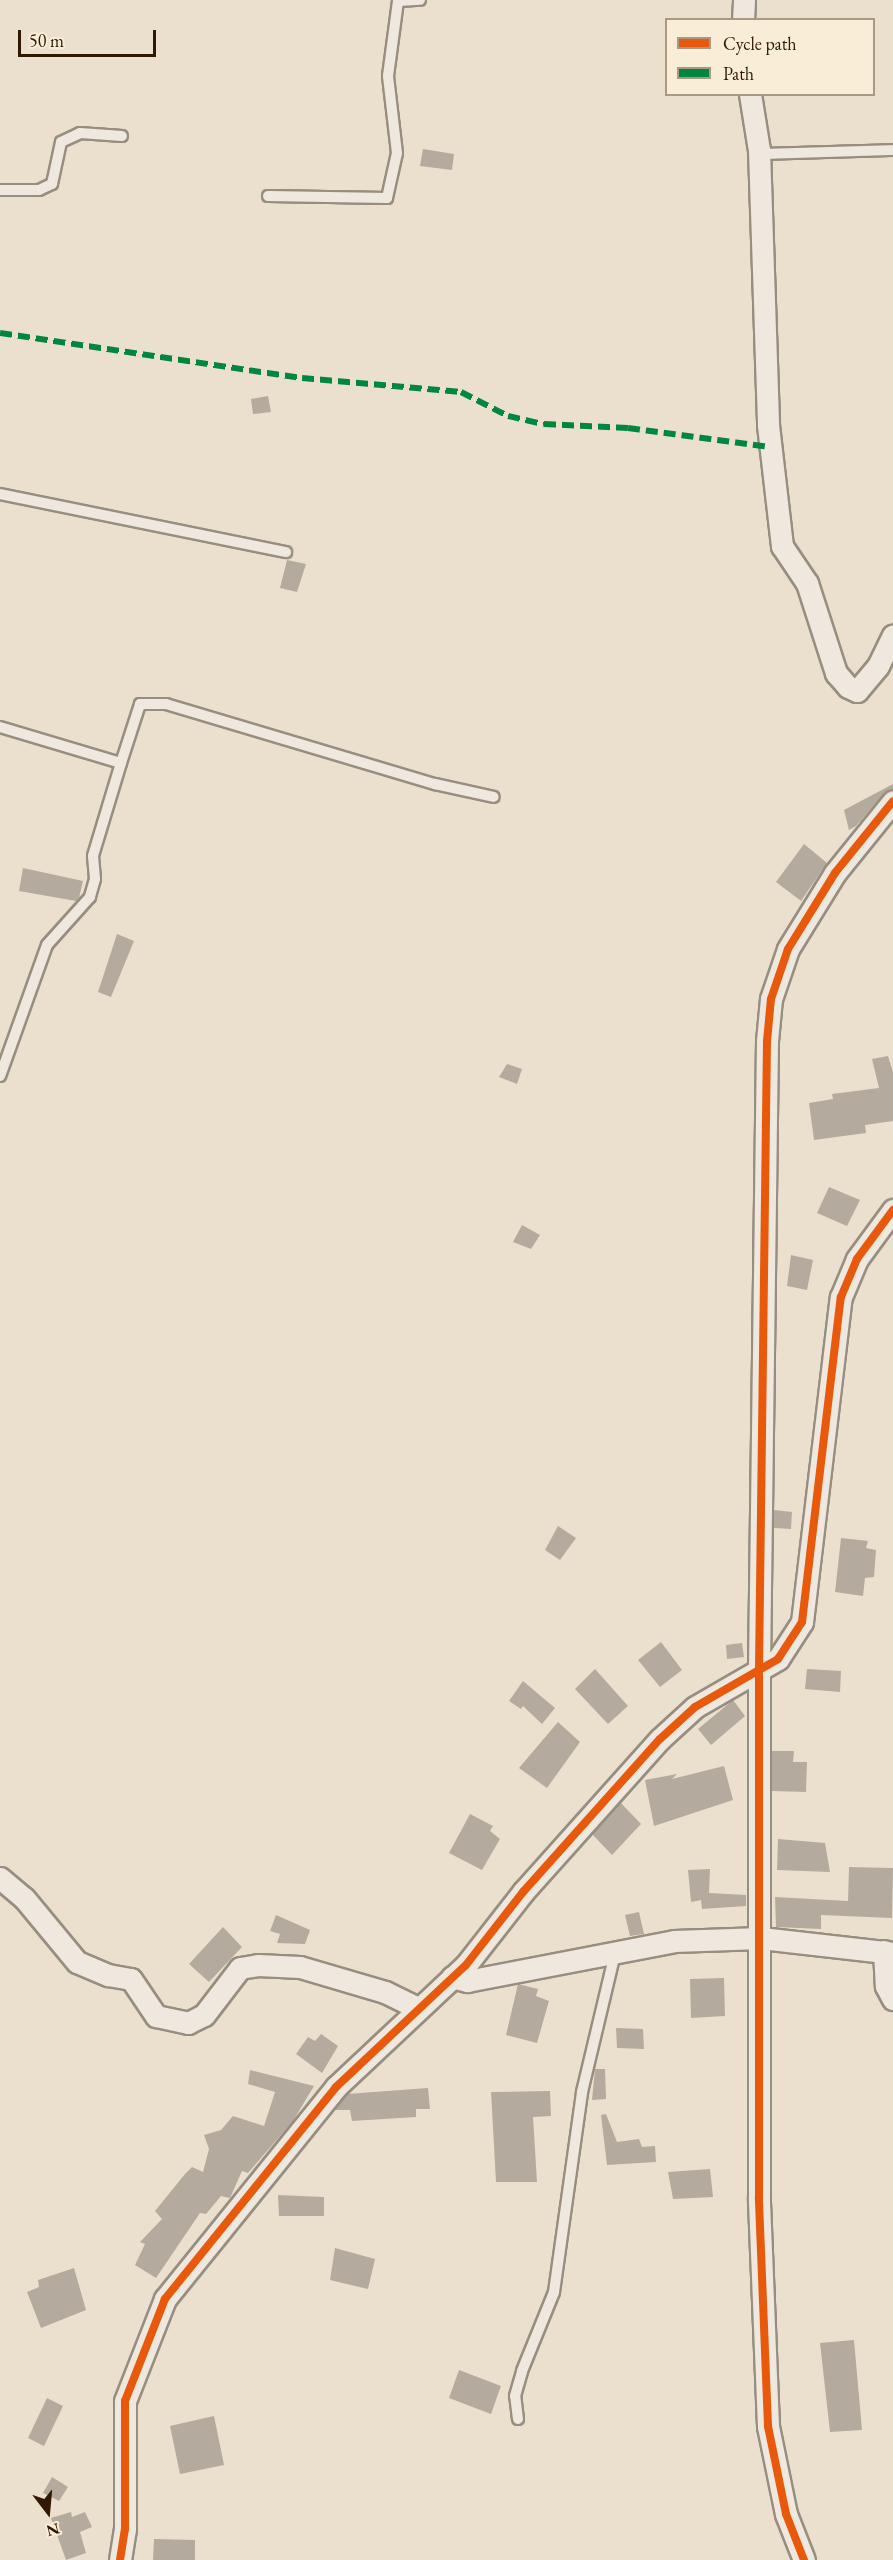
<!DOCTYPE html>
<html>
<head>
<meta charset="utf-8">
<style>
	body { margin:0 }
	#map { position:relative; width:893px; height:2560px; overflow:hidden; background:#ebe0ce; font-family:"EB Garamond",serif }
	div>[style] { position:absolute }
	.building>* { inset:0; background:#b4ab9e }
	.roads { filter:drop-shadow(2px 0 #978e80) drop-shadow(-2px 0 #978e80) drop-shadow(0 2px #978e80) drop-shadow(0 -2px #978e80) }
	.service>* { height:10px; margin:-5px; padding:0 5px; transform-origin:5px; border-radius:5px; background:#eee8df }
	.minor>* { height:21px; margin:-10.5px; padding:0 10.5px; transform-origin:10.5px; border-radius:10.5px; background:#eee8df }
	.quiet>* { height:6px; margin-top:-3px; transform-origin:0; background:repeating-linear-gradient(90deg,#00873e 0 12px,transparent 0 18px) }
	.cycleway>* { height:8px; margin:-4px; padding:0 4px; transform-origin:4px; border-radius:4px; background:#e8590c }
	span { translate:-50% -50%; white-space:nowrap; text-align:center; line-height:1.15; -webkit-text-stroke:5px #faedd7; paint-order:stroke }
	.legend { position:absolute; left:665px; top:18px; width:210px; height:78px; box-sizing:border-box; background:#faedd7; border:2px solid #aa9881; margin:0; padding:8px 10px; list-style:none; font-size:18px; color:#311801 }
	.legend li { display:flex; align-items:center; gap:12px; height:30px }
	.legend b { width:30px; border:2px solid #aa9881 }
	.north { position:absolute; left:18px; top:2482px; width:60px; height:60px; -webkit-text-stroke:4px #faedd7; paint-order:stroke; rotate:164deg; font-size:16px; font-weight:700; line-height:24px; text-align:center; color:#311801 }
	.north::after { content:''; display:block; margin:auto; width:21px; height:27px; background:#311801; clip-path:polygon(50% 0,100% 100%,50% 72%,0 100%) }
	.scale { position:absolute; left:18px; top:30px; width:138px; height:27px; box-sizing:border-box; border:3px solid #311801; border-top:0; padding-left:8px; font-size:18px; line-height:21px; white-space:nowrap; color:#311801; -webkit-text-stroke:4px #faedd7; paint-order:stroke }
</style>
</head>
<body>
<div id="map">
	<div class="building">
		<div style="clip-path:polygon(423px 149px,454px 154px,452px 170px,420px 166px)"></div>
		<div style="clip-path:polygon(268px 396px,271px 412px,253px 414px,251px 399px)"></div>
		<div style="clip-path:polygon(287px 560px,306px 564px,297px 592px,280px 588px)"></div>
		<div style="clip-path:polygon(893px 784px,893px 789px,884px 793px,856px 826px,849px 830px,844px 810px)"></div>
		<div style="clip-path:polygon(804px 844px,827px 863px,801px 901px,776px 882px)"></div>
		<div style="clip-path:polygon(23px 868px,83px 881px,79px 898px,76px 901px,19px 891px)"></div>
		<div style="clip-path:polygon(117px 934px,134px 941px,111px 997px,98px 992px)"></div>
		<div style="clip-path:polygon(888px 1056px,893px 1072px,893px 1121px,865px 1125px,866px 1133px,814px 1140px,809px 1103px,833px 1099px,832px 1094px,879px 1088px,872px 1059px)"></div>
		<div style="clip-path:polygon(507px 1064px,522px 1069px,517px 1084px,499px 1077px)"></div>
		<div style="clip-path:polygon(829px 1187px,860px 1200px,847px 1226px,817px 1213px)"></div>
		<div style="clip-path:polygon(522px 1225px,540px 1235px,531px 1249px,513px 1242px)"></div>
		<div style="clip-path:polygon(791px 1255px,813px 1260px,807px 1290px,787px 1286px)"></div>
		<div style="clip-path:polygon(774px 1510px,792px 1512px,791px 1529px,774px 1528px)"></div>
		<div style="clip-path:polygon(558px 1526px,576px 1538px,560px 1560px,545px 1550px)"></div>
		<div style="clip-path:polygon(841px 1538px,868px 1541px,866px 1548px,876px 1550px,874px 1577px,865px 1578px,863px 1596px,835px 1592px)"></div>
		<div style="clip-path:polygon(661px 1642px,682px 1670px,660px 1687px,638px 1660px)"></div>
		<div style="clip-path:polygon(742px 1643px,744px 1657px,727px 1659px,726px 1645px)"></div>
		<div style="clip-path:polygon(595px 1669px,628px 1706px,608px 1724px,575px 1689px)"></div>
		<div style="clip-path:polygon(807px 1669px,841px 1671px,840px 1692px,805px 1689px)"></div>
		<div style="clip-path:polygon(523px 1681px,555px 1708px,542px 1724px,523px 1706px,521px 1709px,509px 1701px)"></div>
		<div style="clip-path:polygon(733px 1700px,745px 1716px,711px 1745px,698px 1729px)"></div>
		<div style="clip-path:polygon(558px 1722px,580px 1742px,547px 1788px,519px 1768px)"></div>
		<div style="clip-path:polygon(772px 1751px,794px 1751px,793px 1762px,807px 1762px,806px 1792px,772px 1791px)"></div>
		<div style="clip-path:polygon(724px 1766px,733px 1800px,654px 1826px,645px 1780px,677px 1774px,672px 1779px)"></div>
		<div style="clip-path:polygon(620px 1802px,641px 1824px,612px 1855px,592px 1834px)"></div>
		<div style="clip-path:polygon(470px 1814px,493px 1826px,490px 1831px,500px 1839px,482px 1870px,449px 1853px)"></div>
		<div style="clip-path:polygon(778px 1839px,825px 1843px,830px 1872px,777px 1870px)"></div>
		<div style="clip-path:polygon(849px 1867px,893px 1868px,892px 1918px,821px 1915px,821px 1929px,776px 1927px,775px 1897px,848px 1901px)"></div>
		<div style="clip-path:polygon(710px 1869px,709px 1893px,746px 1895px,746px 1906px,702px 1909px,701px 1900px,691px 1902px,688px 1870px)"></div>
		<div style="clip-path:polygon(639px 1912px,644px 1934px,630px 1936px,625px 1915px)"></div>
		<div style="clip-path:polygon(276px 1915px,310px 1930px,305px 1944px,277px 1943px,280px 1934px,270px 1931px)"></div>
		<div style="clip-path:polygon(223px 1927px,242px 1947px,209px 1982px,189px 1964px)"></div>
		<div style="clip-path:polygon(724px 1978px,725px 2016px,691px 2018px,690px 1979px)"></div>
		<div style="clip-path:polygon(518px 1984px,538px 1989px,536px 1996px,549px 2001px,537px 2043px,506px 2035px)"></div>
		<div style="clip-path:polygon(616px 2028px,643px 2029px,644px 2049px,617px 2048px)"></div>
		<div style="clip-path:polygon(321px 2034px,338px 2046px,322px 2073px,296px 2054px,308px 2037px,315px 2041px)"></div>
		<div style="clip-path:polygon(595px 2069px,605px 2069px,606px 2099px,592px 2100px)"></div>
		<div style="clip-path:polygon(250px 2070px,314px 2086px,293px 2121px,248px 2173px,242px 2171px,230px 2198px,221px 2196px,206px 2214px,200px 2213px,156px 2278px,135px 2265px,145px 2244px,140px 2242px,162px 2219px,155px 2211px,185px 2174px,192px 2167px,203px 2172px,209px 2149px,204px 2135px,221px 2130px,233px 2116px,264px 2126px,275px 2092px,248px 2084px)"></div>
		<div style="clip-path:polygon(428px 2088px,430px 2109px,416px 2109px,416px 2117px,352px 2121px,350px 2110px,334px 2110px,347px 2094px)"></div>
		<div style="clip-path:polygon(550px 2091px,551px 2116px,533px 2117px,537px 2182px,496px 2182px,491px 2092px)"></div>
		<div style="clip-path:polygon(606px 2114px,617px 2142px,639px 2139px,642px 2147px,655px 2146px,656px 2162px,607px 2165px,601px 2115px)"></div>
		<div style="clip-path:polygon(710px 2169px,713px 2197px,673px 2199px,668px 2172px)"></div>
		<div style="clip-path:polygon(278px 2195px,324px 2197px,324px 2216px,279px 2216px)"></div>
		<div style="clip-path:polygon(335px 2248px,375px 2259px,368px 2289px,330px 2280px)"></div>
		<div style="clip-path:polygon(74px 2268px,86px 2310px,41px 2328px,27px 2292px,39px 2287px,38px 2280px)"></div>
		<div style="clip-path:polygon(854px 2340px,862px 2430px,830px 2432px,820px 2343px)"></div>
		<div style="clip-path:polygon(459px 2370px,501px 2386px,491px 2414px,449px 2398px)"></div>
		<div style="clip-path:polygon(47px 2398px,63px 2406px,44px 2446px,28px 2438px)"></div>
		<div style="clip-path:polygon(214px 2416px,224px 2465px,180px 2474px,170px 2426px)"></div>
		<div style="clip-path:polygon(52px 2477px,68px 2487px,59px 2501px,43px 2493px)"></div>
		<div style="clip-path:polygon(71px 2512px,72px 2517px,85px 2512px,92px 2527px,80px 2532px,86px 2553px,66px 2560px,51px 2518px)"></div>
		<div style="clip-path:polygon(154px 2539px,195px 2540px,195px 2560px,153px 2560px)"></div>
	</div>
	<div class="roads">
		<div class="service">
			<div style="left:759px;top:154px;width:134px;rotate:-1.7deg"></div>
			<div style="left:0;top:190px;width:39px"></div>
			<div style="left:39px;top:190px;width:14px;rotate:-25deg"></div>
			<div style="left:52px;top:184px;width:43px;rotate:-77.9deg"></div>
			<div style="left:61px;top:142px;width:21px;rotate:-25deg"></div>
			<div style="left:80px;top:133px;width:42px;rotate:4.1deg"></div>
			<div style="left:268px;top:196px;width:119px;rotate:1deg"></div>
			<div style="left:387px;top:198px;width:46px;rotate:-77.5deg"></div>
			<div style="left:397px;top:153px;width:78px;rotate:-96.7deg"></div>
			<div style="left:388px;top:76px;width:76px;rotate:-82.4deg"></div>
			<div style="left:398px;top:1px;width:22px;rotate:-3deg"></div>
			<div style="left:0;top:494px;width:292px;rotate:11.5deg"></div>
			<div style="left:0;top:727px;width:126px;rotate:16.6deg"></div>
			<div style="left:121px;top:763px;width:97px;rotate:106.8deg"></div>
			<div style="left:93px;top:856px;width:23px;rotate:85deg"></div>
			<div style="left:95px;top:879px;width:19px;rotate:106deg"></div>
			<div style="left:90px;top:897px;width:64px;rotate:131.9deg"></div>
			<div style="left:47px;top:945px;width:139px;rotate:109.7deg"></div>
			<div style="left:121px;top:763px;width:62px;rotate:-72.1deg"></div>
			<div style="left:140px;top:704px;width:26px"></div>
			<div style="left:166px;top:704px;width:281px;rotate:16.6deg"></div>
			<div style="left:435px;top:784px;width:60px;rotate:12.4deg"></div>
			<div style="left:518px;top:2419px;width:23px;rotate:-97deg"></div>
			<div style="left:515px;top:2396px;width:26px;rotate:-74deg"></div>
			<div style="left:522px;top:2371px;width:85px;rotate:-67.9deg"></div>
			<div style="left:554px;top:2292px;width:202px;rotate:-82deg"></div>
			<div style="left:582px;top:2092px;width:143px;rotate:-76.6deg"></div>
		</div>
		<div class="minor">
			<div style="left:743px;top:20px;width:20px;rotate:-87deg"></div>
			<div style="left:750px;top:94px;width:57px;rotate:80.9deg"></div>
			<div style="left:759px;top:150px;width:275px;rotate:88.1deg"></div>
			<div style="left:768px;top:425px;width:122px;rotate:83.4deg"></div>
			<div style="left:782px;top:546px;width:45px;rotate:56deg"></div>
			<div style="left:807px;top:583px;width:95px;rotate:72.1deg"></div>
			<div style="left:836px;top:673px;width:18px;rotate:49deg"></div>
			<div style="left:848px;top:687px;width:10px;rotate:24deg"></div>
			<div style="left:857px;top:691px;width:33px;rotate:-50deg"></div>
			<div style="left:878px;top:666px;width:34px;rotate:-64deg"></div>
			<div style="left:0;top:1878px;width:31px;rotate:40deg"></div>
			<div style="left:24px;top:1898px;width:83px;rotate:50.4deg"></div>
			<div style="left:77px;top:1962px;width:34px;rotate:23deg"></div>
			<div style="left:108px;top:1975px;width:23px;rotate:10deg"></div>
			<div style="left:131px;top:1979px;width:45px;rotate:56deg"></div>
			<div style="left:156px;top:2016px;width:33px;rotate:12deg"></div>
			<div style="left:188px;top:2023px;width:18px;rotate:-27deg"></div>
			<div style="left:204px;top:2015px;width:59px;rotate:-52.5deg"></div>
			<div style="left:240px;top:1968px;width:18px;rotate:-9deg"></div>
			<div style="left:258px;top:1965px;width:42px;rotate:2.7deg"></div>
			<div style="left:300px;top:1967px;width:89px;rotate:16.4deg"></div>
			<div style="left:385px;top:1992px;width:37px;rotate:26deg"></div>
			<div style="left:884px;top:1951px;width:35px;rotate:87deg"></div>
			<div style="left:886px;top:1986px;width:15px;rotate:62deg"></div>
			<div style="left:452px;top:1977px;width:16px;rotate:15deg"></div>
			<div style="left:467px;top:1981px;width:211px;rotate:-10.9deg"></div>
			<div style="left:674px;top:1941px;width:87px;rotate:-2deg"></div>
			<div style="left:761px;top:1938px;width:133px;rotate:6.5deg"></div>
			<div style="left:120px;top:2560px;width:31px;rotate:-81deg"></div>
			<div style="left:125px;top:2529px;width:128px;rotate:-90deg"></div>
			<div style="left:125px;top:2401px;width:110px;rotate:-68.6deg"></div>
			<div style="left:165px;top:2299px;width:272px;rotate:-51.1deg"></div>
			<div style="left:336px;top:2087px;width:178px;rotate:-43.2deg"></div>
			<div style="left:466px;top:1965px;width:93px;rotate:-52deg"></div>
			<div style="left:523px;top:1892px;width:205px;rotate:-48.2deg"></div>
			<div style="left:660px;top:1739px;width:47px;rotate:-42.4deg"></div>
			<div style="left:695px;top:1707px;width:96px;rotate:-30deg"></div>
			<div style="left:778px;top:1659px;width:44px;rotate:-57deg"></div>
			<div style="left:802px;top:1622px;width:327px;rotate:-83.2deg"></div>
			<div style="left:841px;top:1297px;width:41px;rotate:-67.2deg"></div>
			<div style="left:857px;top:1259px;width:61px;rotate:-53.7deg"></div>
			<div style="left:804px;top:2560px;width:49px;rotate:-111.4deg"></div>
			<div style="left:786px;top:2514px;width:90px;rotate:-101.6deg"></div>
			<div style="left:768px;top:2426px;width:229px;rotate:-92.3deg"></div>
			<div style="left:759px;top:2197px;width:529px;rotate:-90deg"></div>
			<div style="left:759px;top:1668px;width:627px;rotate:-89.27deg"></div>
			<div style="left:767px;top:1041px;width:42px;rotate:-84.6deg"></div>
			<div style="left:771px;top:999px;width:53px;rotate:-71.2deg"></div>
			<div style="left:788px;top:949px;width:89px;rotate:-58.3deg"></div>
			<div style="left:835px;top:873px;width:92px;rotate:-51.1deg"></div>
		</div>
	</div>
	<div class="quiet">
		<div style="left:0;top:333px;width:305px;rotate:8.5deg"></div>
		<div style="left:302px;top:378px;width:160px;rotate:5deg"></div>
		<div style="left:461px;top:392px;width:53px;rotate:27.1deg"></div>
		<div style="left:508px;top:416px;width:37px;rotate:13deg"></div>
		<div style="left:544px;top:424px;width:84px;rotate:2.7deg"></div>
		<div style="left:628px;top:428px;width:143px;rotate:7.6deg"></div>
	</div>
	<div class="cycleway">
		<div style="left:120px;top:2560px;width:31px;rotate:-81deg"></div>
		<div style="left:125px;top:2529px;width:128px;rotate:-90deg"></div>
		<div style="left:125px;top:2401px;width:110px;rotate:-68.6deg"></div>
		<div style="left:165px;top:2299px;width:272px;rotate:-51.1deg"></div>
		<div style="left:336px;top:2087px;width:178px;rotate:-43.2deg"></div>
		<div style="left:466px;top:1965px;width:93px;rotate:-52deg"></div>
		<div style="left:523px;top:1892px;width:205px;rotate:-48.2deg"></div>
		<div style="left:660px;top:1739px;width:47px;rotate:-42.4deg"></div>
		<div style="left:695px;top:1707px;width:96px;rotate:-30deg"></div>
		<div style="left:778px;top:1659px;width:44px;rotate:-57deg"></div>
		<div style="left:802px;top:1622px;width:327px;rotate:-83.2deg"></div>
		<div style="left:841px;top:1297px;width:41px;rotate:-67.2deg"></div>
		<div style="left:857px;top:1259px;width:61px;rotate:-53.7deg"></div>
		<div style="left:804px;top:2560px;width:49px;rotate:-111.4deg"></div>
		<div style="left:786px;top:2514px;width:90px;rotate:-101.6deg"></div>
		<div style="left:768px;top:2426px;width:229px;rotate:-92.3deg"></div>
		<div style="left:759px;top:2197px;width:529px;rotate:-90deg"></div>
		<div style="left:759px;top:1668px;width:627px;rotate:-89.27deg"></div>
		<div style="left:767px;top:1041px;width:42px;rotate:-84.6deg"></div>
		<div style="left:771px;top:999px;width:53px;rotate:-71.2deg"></div>
		<div style="left:788px;top:949px;width:89px;rotate:-58.3deg"></div>
		<div style="left:835px;top:873px;width:92px;rotate:-51.1deg"></div>
	</div>
	<ul class="legend">
	<li><b style="height:8px;background:#e8590c"></b>Cycle path</li>
	<li><b style="height:8px;background:#00873e"></b>Path</li>
	</ul>
	<div class="north">N</div>
	<div class="scale">50 m</div>
</div>
</body>
</html>
